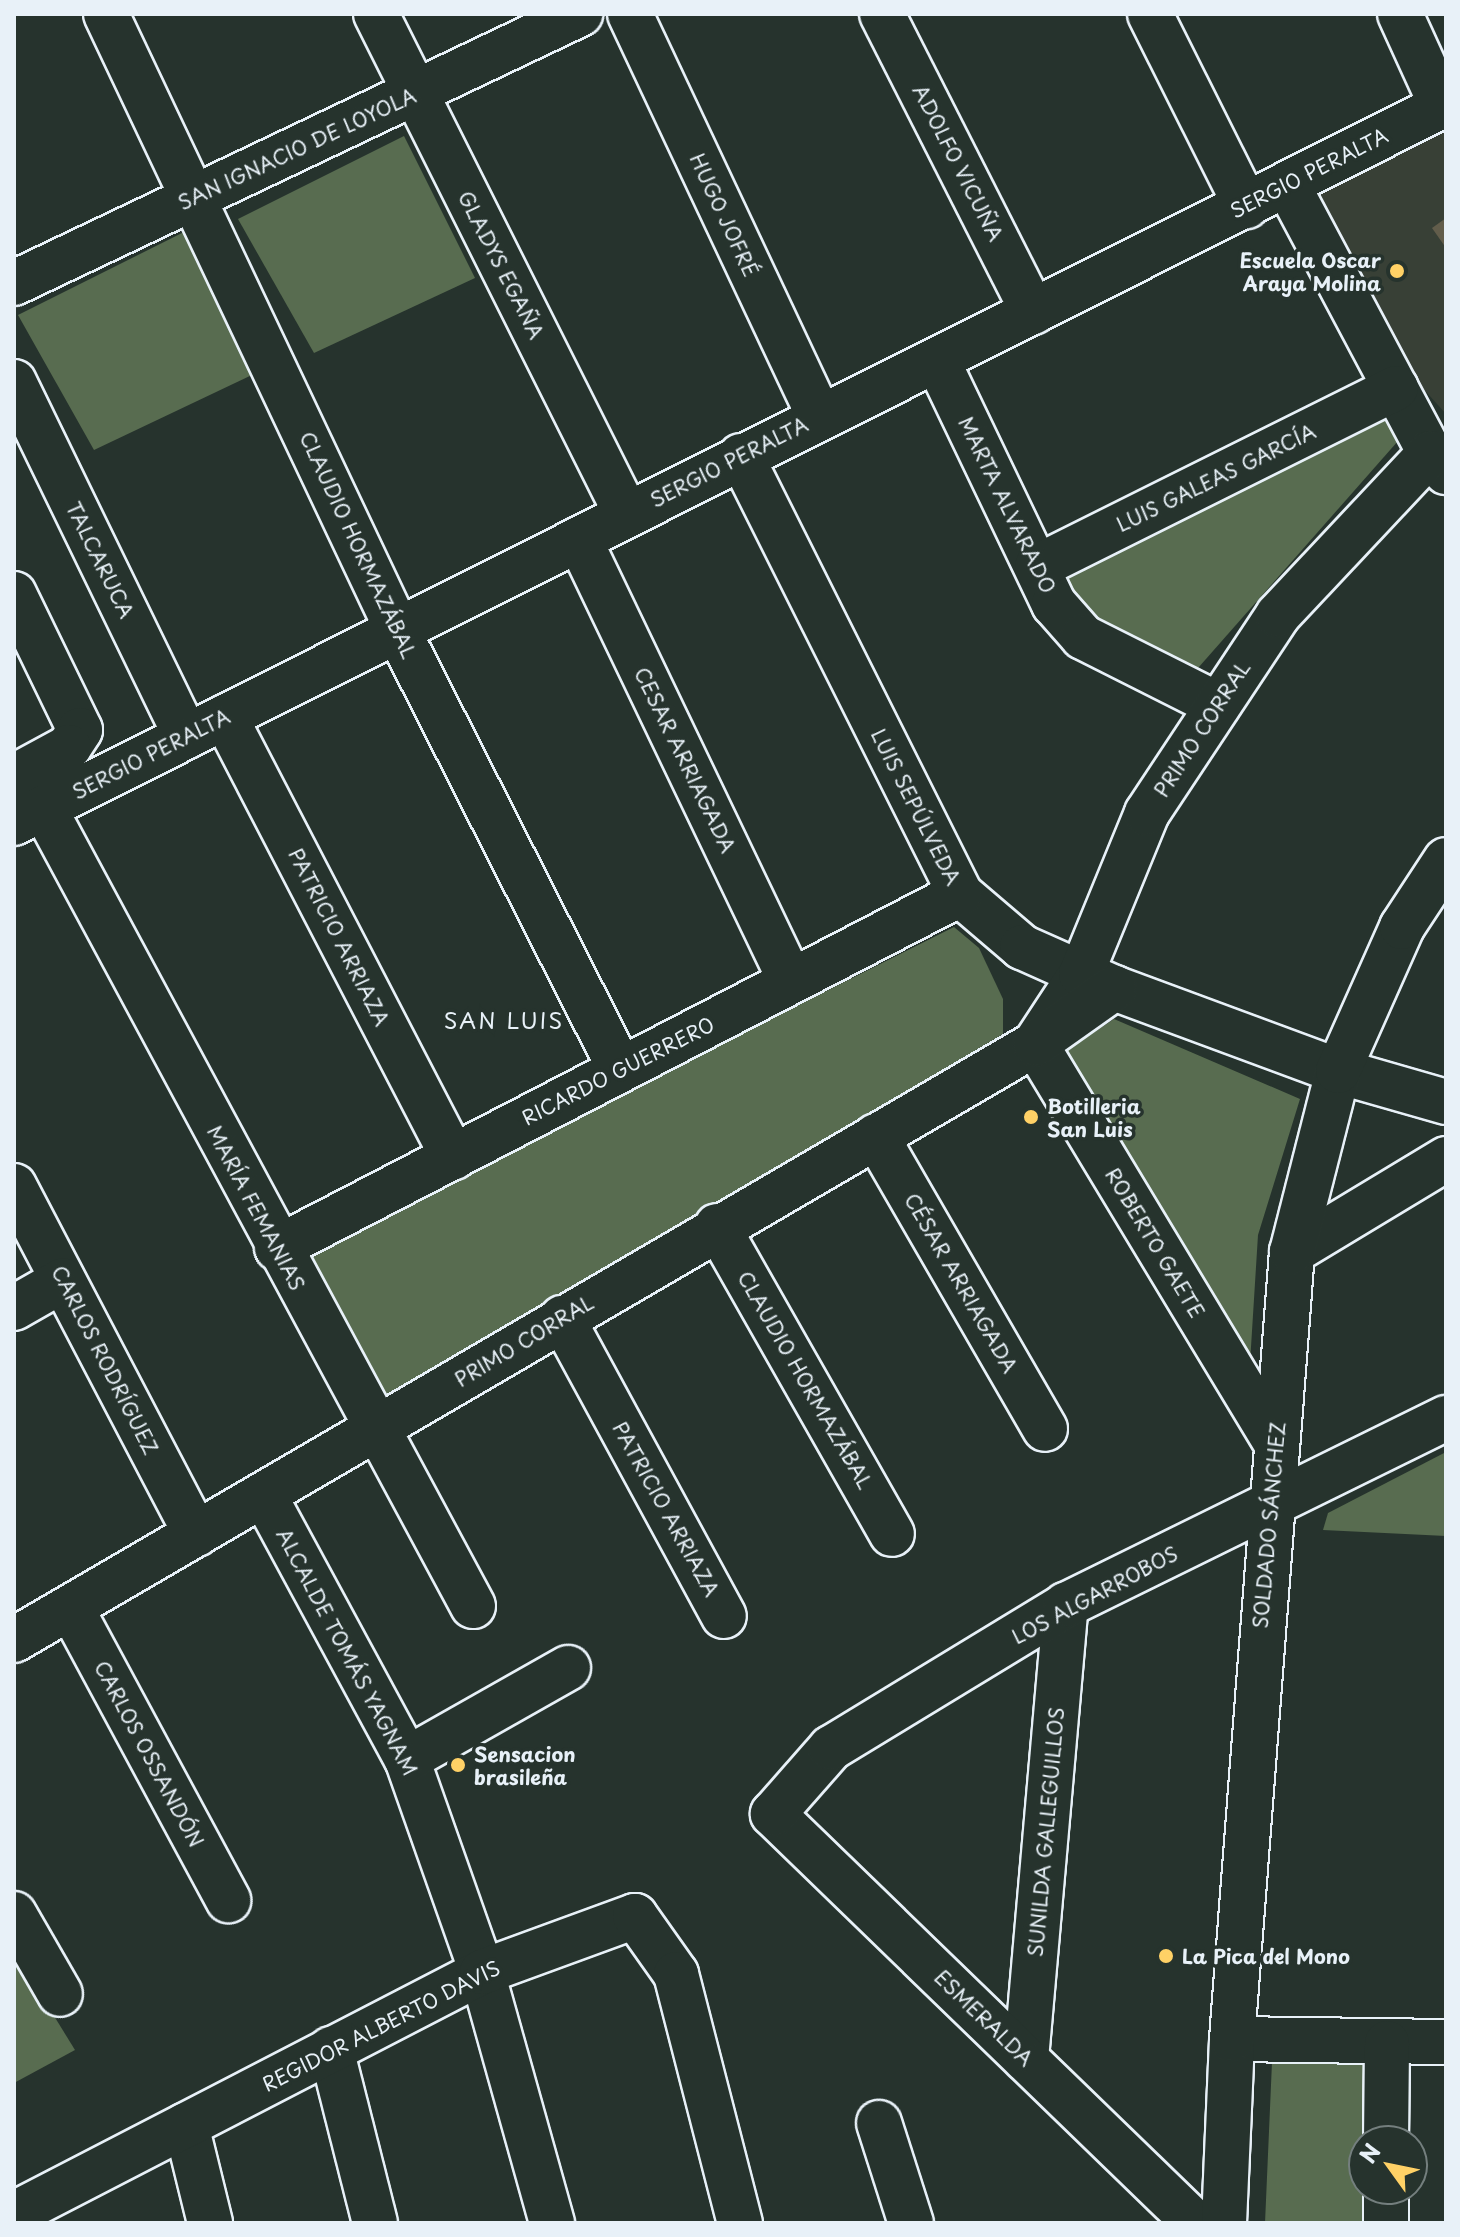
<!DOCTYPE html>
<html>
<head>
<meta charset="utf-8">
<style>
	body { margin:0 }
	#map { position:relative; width:1460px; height:2237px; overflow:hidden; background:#26332d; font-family:"Playpen Sans",sans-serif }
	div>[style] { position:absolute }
	.built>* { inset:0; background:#384036 }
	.green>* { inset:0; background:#586c50 }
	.building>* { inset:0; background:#625d4b }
	.roads { filter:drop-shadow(2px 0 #e8f1f8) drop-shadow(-2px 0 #e8f1f8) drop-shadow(0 2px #e8f1f8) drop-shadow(0 -2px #e8f1f8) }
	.minor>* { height:44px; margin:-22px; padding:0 22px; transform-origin:22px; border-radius:22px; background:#26332d }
	.dots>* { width:22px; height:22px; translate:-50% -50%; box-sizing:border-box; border:4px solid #26332d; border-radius:50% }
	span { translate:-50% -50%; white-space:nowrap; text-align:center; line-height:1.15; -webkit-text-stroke:7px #26332d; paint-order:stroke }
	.street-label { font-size:20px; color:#e8f1f8 }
	.poi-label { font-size:20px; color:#e8f1f8; font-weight:700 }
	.right { translate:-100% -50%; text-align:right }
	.left { translate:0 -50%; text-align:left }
	.neighbourhood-label { font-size:22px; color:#e8f1f8; letter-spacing:2px }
	.frame { position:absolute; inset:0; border:16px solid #e8f1f8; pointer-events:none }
	.north { position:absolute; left:1348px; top:2125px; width:80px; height:80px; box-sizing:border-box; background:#26332d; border:2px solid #747f7e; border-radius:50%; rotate:303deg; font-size:22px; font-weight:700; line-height:32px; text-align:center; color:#e8f1f8 }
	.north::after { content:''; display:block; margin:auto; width:28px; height:36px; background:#ffd166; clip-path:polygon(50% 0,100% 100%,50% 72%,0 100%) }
</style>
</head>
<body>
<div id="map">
	<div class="built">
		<div style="clip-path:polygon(1446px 115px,1446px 414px,1392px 354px,1302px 188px)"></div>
	</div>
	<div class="green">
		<div style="clip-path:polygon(404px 136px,475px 278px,314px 353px,238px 219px)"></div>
		<div style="clip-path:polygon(184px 232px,254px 374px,94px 450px,18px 315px)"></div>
		<div style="clip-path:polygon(1381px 412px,1398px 441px,1191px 676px,1081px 616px,1058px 570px)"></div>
		<div style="clip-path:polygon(954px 927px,979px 948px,1003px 999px,1003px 1034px,376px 1407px,297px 1256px)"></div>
		<div style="clip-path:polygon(1114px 1019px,1300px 1099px,1258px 1235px,1249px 1379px,1060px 1055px)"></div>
		<div style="clip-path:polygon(1446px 1452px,1446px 1536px,1323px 1530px,1328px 1513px)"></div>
		<div style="clip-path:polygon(14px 1951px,75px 2050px,14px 2083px)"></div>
		<div style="clip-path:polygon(1378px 2056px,1375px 2141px,1364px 2141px,1364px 2189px,1372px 2223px,1265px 2223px,1272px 2062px)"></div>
	</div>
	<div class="building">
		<div style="clip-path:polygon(1446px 218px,1446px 248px,1432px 228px)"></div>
	</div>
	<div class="roads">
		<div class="minor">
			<div style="left:106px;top:14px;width:683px;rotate:64.67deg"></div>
			<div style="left:398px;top:631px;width:492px;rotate:63.1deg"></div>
			<div style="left:376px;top:14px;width:560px;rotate:63.39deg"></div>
			<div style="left:630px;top:14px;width:444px;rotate:64.8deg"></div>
			<div style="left:882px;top:14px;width:334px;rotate:63.1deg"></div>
			<div style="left:1150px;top:14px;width:215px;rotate:63.4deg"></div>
			<div style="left:1400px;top:14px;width:101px;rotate:65.5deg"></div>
			<div style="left:1287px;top:184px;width:305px;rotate:62deg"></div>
			<div style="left:1430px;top:453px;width:25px;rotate:50deg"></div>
			<div style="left:14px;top:283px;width:627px;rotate:-25.42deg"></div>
			<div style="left:937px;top:360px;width:271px;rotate:64.4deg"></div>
			<div style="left:1054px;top:604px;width:44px;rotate:48.7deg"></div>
			<div style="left:1083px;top:637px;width:151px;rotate:26.7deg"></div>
			<div style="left:14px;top:382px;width:394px;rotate:64.1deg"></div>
			<div style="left:741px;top:456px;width:490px;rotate:63.4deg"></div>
			<div style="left:960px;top:894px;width:82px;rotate:40.5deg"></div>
			<div style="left:1022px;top:947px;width:101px;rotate:24deg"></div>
			<div style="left:1114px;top:988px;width:239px;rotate:20.3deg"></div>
			<div style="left:1338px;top:1071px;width:112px;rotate:16deg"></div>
			<div style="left:579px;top:539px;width:490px;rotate:64.4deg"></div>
			<div style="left:1037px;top:567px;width:401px;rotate:-26.5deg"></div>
			<div style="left:14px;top:594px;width:151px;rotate:64.1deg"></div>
			<div style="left:80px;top:730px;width:20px;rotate:123deg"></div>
			<div style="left:69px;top:747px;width:63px;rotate:151.4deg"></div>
			<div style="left:225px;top:717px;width:496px;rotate:62.6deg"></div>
			<div style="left:44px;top:808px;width:906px;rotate:61.74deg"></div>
			<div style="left:14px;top:823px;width:1602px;rotate:-26.66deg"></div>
			<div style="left:876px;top:1136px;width:338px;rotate:60deg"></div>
			<div style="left:14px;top:1186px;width:393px;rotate:62.4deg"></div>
			<div style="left:717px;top:1226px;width:354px;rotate:60.4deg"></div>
			<div style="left:277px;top:1248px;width:769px;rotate:-27.4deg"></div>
			<div style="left:1292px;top:1252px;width:180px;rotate:-31.1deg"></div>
			<div style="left:14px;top:1308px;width:56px;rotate:-29.7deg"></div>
			<div style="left:562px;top:1318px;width:339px;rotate:61.5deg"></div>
			<div style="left:1276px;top:1443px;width:466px;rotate:-121.1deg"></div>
			<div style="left:1035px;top:1044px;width:84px;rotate:-56.7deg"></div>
			<div style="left:1081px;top:974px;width:174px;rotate:-67.7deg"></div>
			<div style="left:1147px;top:813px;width:237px;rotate:-56.5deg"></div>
			<div style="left:1278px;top:615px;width:222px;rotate:-46.8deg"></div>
			<div style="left:264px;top:1495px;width:300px;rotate:61.6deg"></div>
			<div style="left:407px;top:1759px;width:226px;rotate:70.6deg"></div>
			<div style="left:482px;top:1972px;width:261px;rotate:74.4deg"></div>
			<div style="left:71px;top:1608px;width:332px;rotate:61.7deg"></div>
			<div style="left:14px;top:1640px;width:1182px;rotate:-30.27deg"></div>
			<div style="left:1035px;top:1044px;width:97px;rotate:-35.3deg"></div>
			<div style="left:407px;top:1759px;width:185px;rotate:-29.5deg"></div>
			<div style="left:14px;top:1914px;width:92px;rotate:60.1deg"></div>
			<div style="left:1232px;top:2039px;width:214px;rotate:0.8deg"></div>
			<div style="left:331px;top:2049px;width:179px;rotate:75.8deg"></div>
			<div style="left:1026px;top:2059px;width:456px;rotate:-85deg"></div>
			<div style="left:879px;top:2123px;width:105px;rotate:72.3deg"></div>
			<div style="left:186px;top:2125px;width:101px;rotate:76.2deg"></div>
			<div style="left:1386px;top:2141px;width:98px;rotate:-89.4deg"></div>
			<div style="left:14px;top:2214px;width:527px;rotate:-27.34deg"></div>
			<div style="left:482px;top:1972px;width:163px;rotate:-20.1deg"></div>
			<div style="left:635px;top:1916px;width:71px;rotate:54.7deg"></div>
			<div style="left:676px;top:1974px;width:257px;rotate:75.6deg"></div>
			<div style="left:1195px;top:2223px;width:588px;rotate:-135.9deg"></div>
			<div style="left:773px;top:1814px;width:88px;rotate:-48.7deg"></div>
			<div style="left:831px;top:1748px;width:275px;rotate:-31.3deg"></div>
			<div style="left:1066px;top:1605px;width:424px;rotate:-26.2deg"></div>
			<div style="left:1224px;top:2223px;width:184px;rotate:-87.5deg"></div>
			<div style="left:1232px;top:2039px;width:789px;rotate:-85.64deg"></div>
			<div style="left:1292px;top:1252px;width:187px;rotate:-75.7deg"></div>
			<div style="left:1338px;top:1071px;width:158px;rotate:-66deg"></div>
			<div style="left:1402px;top:927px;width:80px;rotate:-56.7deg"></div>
			<div style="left:1386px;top:2223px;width:34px;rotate:-90deg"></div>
		</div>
	</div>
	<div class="dots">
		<div style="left:1397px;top:271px;background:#ffd166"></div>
		<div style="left:1031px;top:1117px;background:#ffd166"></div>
		<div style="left:458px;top:1765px;background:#ffd166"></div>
		<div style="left:1166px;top:1956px;background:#ffd166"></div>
	</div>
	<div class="street-label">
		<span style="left:297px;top:149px;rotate:-25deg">SAN IGNACIO DE LOYOLA</span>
		<span style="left:958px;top:163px;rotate:63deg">ADOLFO VICUÑA</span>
		<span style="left:1309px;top:173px;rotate:-27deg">SERGIO PERALTA</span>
		<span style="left:724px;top:215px;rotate:65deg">HUGO JOFRÉ</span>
		<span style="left:501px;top:265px;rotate:63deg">GLADYS EGAÑA</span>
		<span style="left:729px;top:462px;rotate:-27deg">SERGIO PERALTA</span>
		<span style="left:1216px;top:478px;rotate:-26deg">LUIS GALEAS GARCÍA</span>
		<span style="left:1007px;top:505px;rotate:64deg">MARTA ALVARADO</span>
		<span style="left:358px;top:545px;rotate:65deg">CLAUDIO HORMAZÁBAL</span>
		<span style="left:100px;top:560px;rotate:64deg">TALCARUCA</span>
		<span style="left:1202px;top:729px;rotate:-57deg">PRIMO CORRAL</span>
		<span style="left:151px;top:754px;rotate:-27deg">SERGIO PERALTA</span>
		<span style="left:685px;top:760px;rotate:64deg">CESAR ARRIAGADA</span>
		<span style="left:916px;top:807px;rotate:63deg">LUIS SEPÚLVEDA</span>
		<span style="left:339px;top:937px;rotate:63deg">PATRICIO ARRIAZA</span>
		<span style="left:618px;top:1071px;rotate:-27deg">RICARDO GUERRERO</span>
		<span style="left:256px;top:1208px;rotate:62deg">MARÍA FEMANIAS</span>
		<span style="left:1155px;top:1243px;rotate:59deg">ROBERTO GAETE</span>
		<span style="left:961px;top:1283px;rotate:60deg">CÉSAR ARRIAGADA</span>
		<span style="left:524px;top:1341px;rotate:-31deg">PRIMO CORRAL</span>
		<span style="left:105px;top:1360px;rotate:63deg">CARLOS RODRÍGUEZ</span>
		<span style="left:805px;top:1380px;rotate:60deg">CLAUDIO HORMAZÁBAL</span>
		<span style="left:666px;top:1509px;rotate:61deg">PATRICIO ARRIAZA</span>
		<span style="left:1269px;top:1525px;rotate:-85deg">SOLDADO SÁNCHEZ</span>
		<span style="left:1095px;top:1595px;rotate:-28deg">LOS ALGARROBOS</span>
		<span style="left:347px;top:1652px;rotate:62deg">ALCALDE TOMÁS YAGNAM</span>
		<span style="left:149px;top:1754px;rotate:62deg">CARLOS OSSANDÓN</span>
		<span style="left:1046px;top:1832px;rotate:-85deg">SUNILDA GALLEGUILLOS</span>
		<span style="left:984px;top:2018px;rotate:44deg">ESMERALDA</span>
		<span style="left:381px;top:2026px;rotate:-27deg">REGIDOR ALBERTO DAVIS</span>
	</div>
	<div class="poi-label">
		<span class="right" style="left:1381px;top:272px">Escuela Oscar<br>Araya Molina</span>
		<span class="left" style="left:1047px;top:1118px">Botilleria<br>San Luis</span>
		<span class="left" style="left:474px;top:1766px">Sensacion<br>brasileña</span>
		<span class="left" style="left:1182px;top:1956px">La Pica del Mono</span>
	</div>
	<div class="neighbourhood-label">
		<span style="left:504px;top:1020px">SAN LUIS</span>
	</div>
	<div class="frame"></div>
	<div class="north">N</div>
</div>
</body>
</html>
